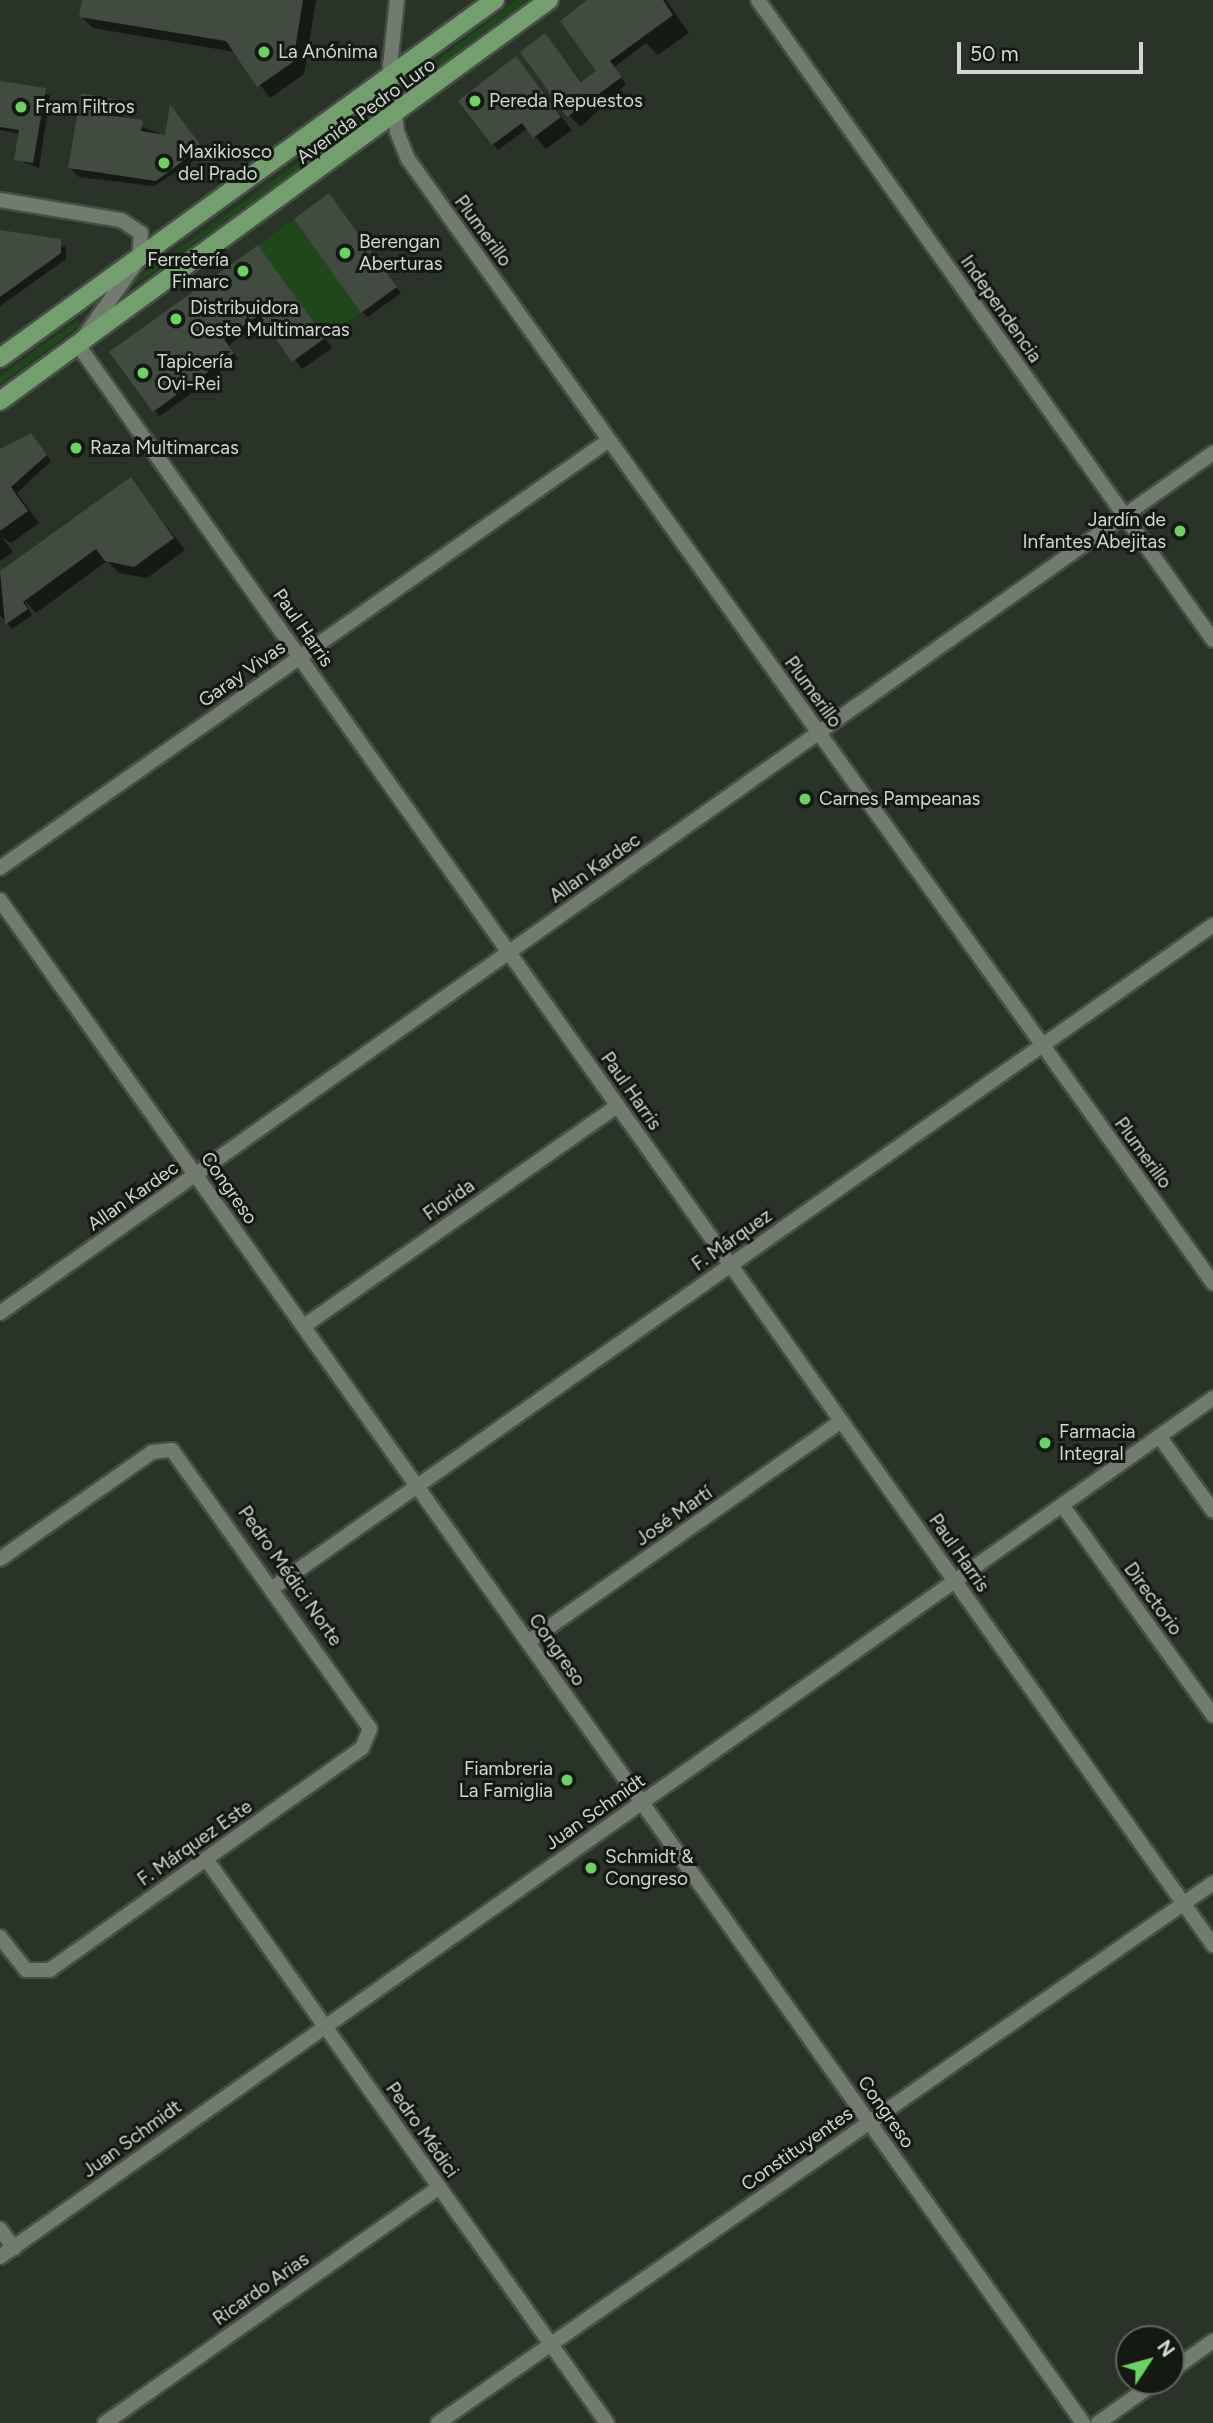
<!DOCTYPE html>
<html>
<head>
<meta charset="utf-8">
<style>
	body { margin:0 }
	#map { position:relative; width:1213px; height:2423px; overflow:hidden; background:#293327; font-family:Figtree,sans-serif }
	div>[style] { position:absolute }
	.green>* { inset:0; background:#1e481a }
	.shadow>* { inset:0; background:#0007 }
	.building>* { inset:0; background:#414b3f }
	.roads { filter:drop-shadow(2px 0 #464f45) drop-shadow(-2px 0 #464f45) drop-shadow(0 2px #464f45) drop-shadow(0 -2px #464f45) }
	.minor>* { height:14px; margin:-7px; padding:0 7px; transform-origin:7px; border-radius:7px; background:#717c6f }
	.primary>* { height:18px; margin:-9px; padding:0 9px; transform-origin:9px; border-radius:9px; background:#739e6e }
	.dots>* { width:19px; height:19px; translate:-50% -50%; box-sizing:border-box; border:4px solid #141914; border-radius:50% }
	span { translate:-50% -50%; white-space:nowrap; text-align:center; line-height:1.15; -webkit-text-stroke:6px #141914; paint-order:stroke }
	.poi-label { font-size:19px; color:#d0d7cf }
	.left { translate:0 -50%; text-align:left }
	.right { translate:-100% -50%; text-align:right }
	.street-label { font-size:19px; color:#d0d7cf }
	.north { position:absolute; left:1115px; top:2325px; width:70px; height:70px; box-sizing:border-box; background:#141914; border:2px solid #5f655f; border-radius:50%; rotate:54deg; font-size:19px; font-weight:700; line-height:28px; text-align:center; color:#d0d7cf }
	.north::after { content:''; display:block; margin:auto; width:24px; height:32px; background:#6cd362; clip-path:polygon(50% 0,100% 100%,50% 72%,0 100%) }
	.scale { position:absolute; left:957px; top:42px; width:186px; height:32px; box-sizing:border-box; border:4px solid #d0d7cf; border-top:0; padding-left:9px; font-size:21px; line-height:24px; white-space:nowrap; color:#d0d7cf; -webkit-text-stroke:5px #141914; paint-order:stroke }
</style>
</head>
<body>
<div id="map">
	<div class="green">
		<div style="clip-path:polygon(517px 0,527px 0,427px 74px,426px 69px)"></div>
		<div style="clip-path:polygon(349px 126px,353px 130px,136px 284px,135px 280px)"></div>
		<div style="clip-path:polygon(294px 219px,361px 313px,325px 338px,258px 245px)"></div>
		<div style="clip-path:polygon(77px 321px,81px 325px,0 384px,0 376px)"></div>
	</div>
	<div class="shadow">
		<div style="clip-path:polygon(83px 0,316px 0,304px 74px,270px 98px,235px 52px,93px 28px,81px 16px)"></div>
		<div style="clip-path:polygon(590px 0,666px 0,689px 33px,658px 55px,646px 43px,614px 67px,626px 84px,581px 127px,569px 115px,545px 35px,583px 83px,599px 71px)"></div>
		<div style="clip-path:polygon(515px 58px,572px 130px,546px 149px,528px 128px,498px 150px,493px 144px)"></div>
		<div style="clip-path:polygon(0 88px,50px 95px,39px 168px,16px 159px,20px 134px,0 130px)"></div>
		<div style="clip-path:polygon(116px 101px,124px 119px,167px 137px,176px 112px,206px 153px,154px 186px,79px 177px,70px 168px)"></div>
		<div style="clip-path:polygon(334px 201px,401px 293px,368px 317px,362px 312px)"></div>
		<div style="clip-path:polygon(0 232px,66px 247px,66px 259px,0 306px)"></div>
		<div style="clip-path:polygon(257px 247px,332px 348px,302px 369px,264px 320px,229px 345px,238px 359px,160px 416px,154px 410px)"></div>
		<div style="clip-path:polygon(31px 435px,51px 461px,17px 493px,39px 523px,11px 543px,2px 537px,13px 552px,0 561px,0 452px)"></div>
		<div style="clip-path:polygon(131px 480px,185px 550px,147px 578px,119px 573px,107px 561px,36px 613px,24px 600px,32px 615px,12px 629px,0 615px,0 573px)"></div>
	</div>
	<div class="building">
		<div style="clip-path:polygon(82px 0,303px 0,293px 62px,257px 87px,226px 41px,79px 17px)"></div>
		<div style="clip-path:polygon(587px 0,663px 0,673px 15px,610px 61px,622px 77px,567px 117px,520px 52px,545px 33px,581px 82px,596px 71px,560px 21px)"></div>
		<div style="clip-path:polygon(516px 56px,561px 117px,533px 138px,522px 123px,492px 145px,458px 101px)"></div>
		<div style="clip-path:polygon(0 81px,46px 88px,33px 163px,14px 160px,19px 130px,0 127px)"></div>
		<div style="clip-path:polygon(81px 93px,117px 100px,114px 116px,143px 120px,141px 131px,165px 135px,170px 104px,202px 147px,156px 181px,68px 168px)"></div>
		<div style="clip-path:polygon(329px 193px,397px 287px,361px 313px,294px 219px)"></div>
		<div style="clip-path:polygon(0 230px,61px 239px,61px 253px,0 297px)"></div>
		<div style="clip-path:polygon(258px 245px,325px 338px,292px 362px,259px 315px,224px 339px,234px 353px,153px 412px,109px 352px)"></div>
		<div style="clip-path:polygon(31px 433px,47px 455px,11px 487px,28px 511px,0 531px,0 449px)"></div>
		<div style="clip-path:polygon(131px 477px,174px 538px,134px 567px,105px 561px,96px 549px,23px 602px,28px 609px,5px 625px,0 571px)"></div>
	</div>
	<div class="roads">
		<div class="minor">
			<div style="left:397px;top:0;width:66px;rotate:96.1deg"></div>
			<div style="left:390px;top:66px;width:66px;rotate:83.9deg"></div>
			<div style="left:397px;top:132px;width:29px;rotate:68deg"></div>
			<div style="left:408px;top:159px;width:1383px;rotate:54.39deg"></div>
			<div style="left:758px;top:0;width:785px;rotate:54.59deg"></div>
			<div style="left:0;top:200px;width:123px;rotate:9.4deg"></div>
			<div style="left:121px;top:220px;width:24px;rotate:33deg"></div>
			<div style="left:141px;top:233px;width:26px;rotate:94deg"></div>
			<div style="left:139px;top:259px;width:105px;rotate:125.3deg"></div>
			<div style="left:78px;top:345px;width:1962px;rotate:54.65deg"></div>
			<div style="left:0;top:868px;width:744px;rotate:-35.1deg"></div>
			<div style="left:0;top:900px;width:1869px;rotate:54.58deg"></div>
			<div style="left:0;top:1313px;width:1487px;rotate:-35.34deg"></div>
			<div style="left:304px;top:1326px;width:383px;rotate:-35.1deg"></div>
			<div style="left:1159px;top:1436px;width:92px;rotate:54.2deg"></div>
			<div style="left:1062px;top:1505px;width:259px;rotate:54.3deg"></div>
			<div style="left:0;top:1559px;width:186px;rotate:-35.1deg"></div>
			<div style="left:152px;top:1452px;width:20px;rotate:-6deg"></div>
			<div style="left:172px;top:1450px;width:342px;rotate:54.6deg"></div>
			<div style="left:370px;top:1729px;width:21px;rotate:113deg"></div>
			<div style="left:362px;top:1748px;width:383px;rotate:144.6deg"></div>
			<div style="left:50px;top:1970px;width:24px;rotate:180deg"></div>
			<div style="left:26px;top:1970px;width:42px;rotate:-128.2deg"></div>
			<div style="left:274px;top:1587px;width:1149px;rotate:-35.18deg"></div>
			<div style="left:528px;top:1642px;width:383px;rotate:-35.2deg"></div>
			<div style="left:206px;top:1859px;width:692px;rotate:54.59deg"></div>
			<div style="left:0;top:2229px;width:24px;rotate:54deg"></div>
			<div style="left:0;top:2257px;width:1486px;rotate:-35.3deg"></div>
			<div style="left:1171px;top:2371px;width:52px;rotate:-35.5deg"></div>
			<div style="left:105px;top:2423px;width:409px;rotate:-35.2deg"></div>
			<div style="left:438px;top:2423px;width:945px;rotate:-34.87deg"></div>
			<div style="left:1098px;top:2423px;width:72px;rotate:-35.4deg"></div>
		</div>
		<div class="primary">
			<div style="left:0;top:358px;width:611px;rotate:-35.88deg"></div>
			<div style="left:0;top:401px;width:680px;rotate:-36.15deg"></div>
		</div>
	</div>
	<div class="dots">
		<div style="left:264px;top:52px;background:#6cd362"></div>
		<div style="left:475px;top:101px;background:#6cd362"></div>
		<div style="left:21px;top:107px;background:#6cd362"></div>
		<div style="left:164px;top:163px;background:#6cd362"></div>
		<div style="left:345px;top:253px;background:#6cd362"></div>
		<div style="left:243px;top:271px;background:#6cd362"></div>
		<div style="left:176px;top:319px;background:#6cd362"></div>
		<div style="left:143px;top:373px;background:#6cd362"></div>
		<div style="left:76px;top:448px;background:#6cd362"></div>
		<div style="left:1180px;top:531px;background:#6cd362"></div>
		<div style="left:805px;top:799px;background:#6cd362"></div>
		<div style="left:1045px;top:1443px;background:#6cd362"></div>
		<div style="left:567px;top:1780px;background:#6cd362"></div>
		<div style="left:591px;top:1868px;background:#6cd362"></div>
	</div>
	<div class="poi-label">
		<span class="left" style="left:278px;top:52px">La Anónima</span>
		<span class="left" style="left:489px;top:101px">Pereda Repuestos</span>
		<span class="left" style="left:35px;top:107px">Fram Filtros</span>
		<span class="left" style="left:178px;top:163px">Maxikiosco<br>del Prado</span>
		<span class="left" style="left:359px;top:253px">Berengan<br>Aberturas</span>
		<span class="right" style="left:229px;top:271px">Ferretería<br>Fimarc</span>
		<span class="left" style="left:190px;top:319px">Distribuidora<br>Oeste Multimarcas</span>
		<span class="left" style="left:157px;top:373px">Tapicería<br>Ovi-Rei</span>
		<span class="left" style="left:90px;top:448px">Raza Multimarcas</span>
		<span class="right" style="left:1166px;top:531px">Jardín de<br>Infantes Abejitas</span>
		<span class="left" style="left:819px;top:799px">Carnes Pampeanas</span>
		<span class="left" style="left:1059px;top:1443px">Farmacia<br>Integral</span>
		<span class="right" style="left:553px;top:1780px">Fiambreria<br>La Famiglia</span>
		<span class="left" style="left:605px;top:1868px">Schmidt &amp;<br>Congreso</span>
	</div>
	<div class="street-label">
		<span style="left:366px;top:111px;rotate:-36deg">Avenida Pedro Luro</span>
		<span style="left:483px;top:231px;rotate:54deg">Plumerillo</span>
		<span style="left:1001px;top:309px;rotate:55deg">Independencia</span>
		<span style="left:303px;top:628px;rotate:55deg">Paul Harris</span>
		<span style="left:242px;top:674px;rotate:-35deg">Garay Vivas</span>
		<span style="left:813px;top:692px;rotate:54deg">Plumerillo</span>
		<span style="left:595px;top:868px;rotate:-35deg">Allan Kardec</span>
		<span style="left:631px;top:1091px;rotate:55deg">Paul Harris</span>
		<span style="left:1143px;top:1153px;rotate:54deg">Plumerillo</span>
		<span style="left:229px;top:1188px;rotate:55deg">Congreso</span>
		<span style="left:133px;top:1196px;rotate:-35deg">Allan Kardec</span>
		<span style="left:449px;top:1200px;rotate:-35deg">Florida</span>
		<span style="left:732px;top:1240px;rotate:-35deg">F. Márquez</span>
		<span style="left:674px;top:1516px;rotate:-35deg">José Martí</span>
		<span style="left:959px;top:1553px;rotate:55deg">Paul Harris</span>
		<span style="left:290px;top:1576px;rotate:55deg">Pedro Médici Norte</span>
		<span style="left:1153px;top:1599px;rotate:54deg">Directorio</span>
		<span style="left:557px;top:1650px;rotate:55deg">Congreso</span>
		<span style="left:595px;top:1812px;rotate:-35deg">Juan Schmidt</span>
		<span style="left:195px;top:1843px;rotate:-35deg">F. Márquez Este</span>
		<span style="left:886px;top:2112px;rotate:55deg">Congreso</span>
		<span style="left:422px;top:2130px;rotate:55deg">Pedro Médici</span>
		<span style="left:132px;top:2139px;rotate:-36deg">Juan Schmidt</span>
		<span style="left:797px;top:2149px;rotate:-35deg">Constituyentes</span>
		<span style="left:261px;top:2289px;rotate:-35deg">Ricardo Arias</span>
	</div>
	<div class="north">N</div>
	<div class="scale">50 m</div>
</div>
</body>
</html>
